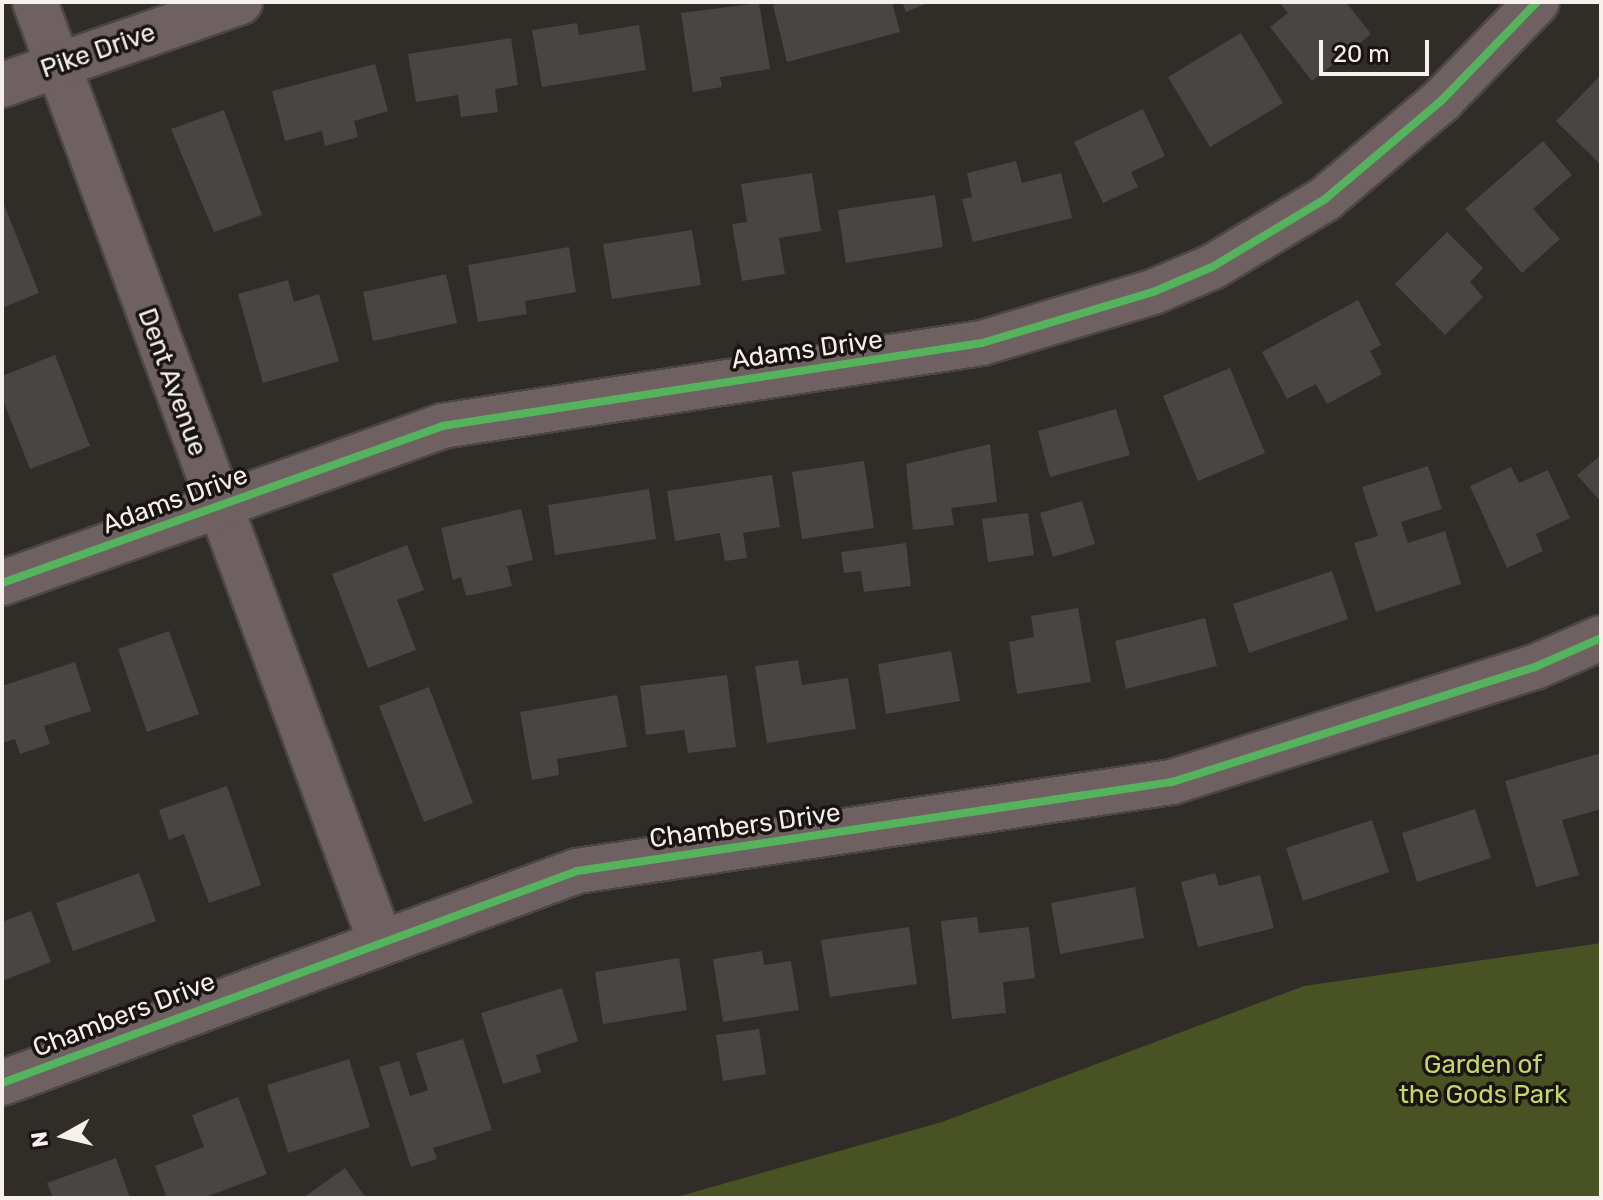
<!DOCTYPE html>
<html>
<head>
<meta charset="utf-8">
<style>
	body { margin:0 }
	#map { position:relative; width:1603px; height:1200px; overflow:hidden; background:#302c28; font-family:Rubik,sans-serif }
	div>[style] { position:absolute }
	.green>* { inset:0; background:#495222 }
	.building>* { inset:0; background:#494542 }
	.roads { filter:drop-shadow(2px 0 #4b4744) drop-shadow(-2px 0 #4b4744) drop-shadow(0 2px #4b4744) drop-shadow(0 -2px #4b4744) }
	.minor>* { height:44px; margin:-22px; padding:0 22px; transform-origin:22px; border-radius:22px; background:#6f6062 }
	.cycleway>* { height:8px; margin:-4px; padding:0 4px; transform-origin:4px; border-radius:4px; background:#56b35d }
	span { translate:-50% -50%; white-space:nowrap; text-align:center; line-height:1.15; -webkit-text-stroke:7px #191412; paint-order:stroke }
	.street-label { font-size:26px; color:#f6efec }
	.park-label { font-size:26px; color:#c1d769 }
	.frame { position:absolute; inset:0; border:4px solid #f6efec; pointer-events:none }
	.north { position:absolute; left:24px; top:1096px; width:80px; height:80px; -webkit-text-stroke:6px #191412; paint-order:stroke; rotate:262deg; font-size:22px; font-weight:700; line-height:32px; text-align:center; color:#f6efec }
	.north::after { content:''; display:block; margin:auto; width:28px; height:36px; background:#f6efec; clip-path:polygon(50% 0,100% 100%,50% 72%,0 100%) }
	.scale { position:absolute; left:1319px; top:40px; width:110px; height:36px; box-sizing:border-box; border:4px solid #f6efec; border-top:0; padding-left:10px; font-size:24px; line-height:28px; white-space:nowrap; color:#f6efec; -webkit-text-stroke:6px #191412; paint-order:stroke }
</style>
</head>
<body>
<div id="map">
	<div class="green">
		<div style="clip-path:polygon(1601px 943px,1601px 1198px,673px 1198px,942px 1122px,1304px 986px)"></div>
	</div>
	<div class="building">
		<div style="clip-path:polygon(785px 2px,892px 2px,900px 32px,787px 62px,773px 5px)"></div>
		<div style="clip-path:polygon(902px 2px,930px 2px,906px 12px)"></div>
		<div style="clip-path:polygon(1279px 2px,1346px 2px,1371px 34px,1312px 81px,1270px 27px,1288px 13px)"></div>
		<div style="clip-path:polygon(759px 3px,770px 69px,720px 77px,722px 87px,693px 92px,681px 13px)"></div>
		<div style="clip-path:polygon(577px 23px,579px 35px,639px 25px,646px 70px,542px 87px,532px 30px)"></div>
		<div style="clip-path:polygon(1241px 33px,1283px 103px,1210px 147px,1168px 77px)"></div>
		<div style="clip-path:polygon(511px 38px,518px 85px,495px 89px,498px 112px,461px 117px,458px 95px,416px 102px,408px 54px)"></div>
		<div style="clip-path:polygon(375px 64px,388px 111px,354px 121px,358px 137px,325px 146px,322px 131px,285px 141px,272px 91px)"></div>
		<div style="clip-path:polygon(1601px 75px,1601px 165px,1556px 121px)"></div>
		<div style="clip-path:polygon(1143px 109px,1165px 156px,1131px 172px,1138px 187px,1103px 203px,1074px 142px)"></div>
		<div style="clip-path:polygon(224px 110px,262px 215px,214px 232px,171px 129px)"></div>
		<div style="clip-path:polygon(1543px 141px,1572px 175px,1533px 209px,1560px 239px,1522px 273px,1465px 209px)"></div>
		<div style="clip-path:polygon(1016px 161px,1022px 183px,1061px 173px,1072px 218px,973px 242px,962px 199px,972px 197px,967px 173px)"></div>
		<div style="clip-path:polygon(812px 173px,821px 231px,779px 238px,785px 274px,742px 281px,732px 224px,747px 222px,741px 184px)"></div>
		<div style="clip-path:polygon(935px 195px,943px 247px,846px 263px,838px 210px)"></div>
		<div style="clip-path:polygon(2px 199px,39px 293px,2px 308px)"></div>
		<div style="clip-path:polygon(692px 230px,701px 285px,612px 299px,603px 244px)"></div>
		<div style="clip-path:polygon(1447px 232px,1483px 268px,1470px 282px,1483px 297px,1445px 335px,1395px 284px)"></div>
		<div style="clip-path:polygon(569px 247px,576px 292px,525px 301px,527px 314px,478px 322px,468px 265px)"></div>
		<div style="clip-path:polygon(446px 274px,457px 323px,373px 341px,363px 292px)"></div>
		<div style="clip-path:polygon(288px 280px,294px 302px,319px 294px,339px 361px,263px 383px,238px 294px)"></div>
		<div style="clip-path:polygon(1358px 300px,1381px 345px,1370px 351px,1382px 374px,1327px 404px,1316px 384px,1287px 399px,1262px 352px)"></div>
		<div style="clip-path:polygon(55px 355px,90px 446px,30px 469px,2px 398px,2px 376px)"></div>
		<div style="clip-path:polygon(1230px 368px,1265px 453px,1198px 481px,1163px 396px)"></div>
		<div style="clip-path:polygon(1116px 409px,1130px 455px,1050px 477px,1038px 431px)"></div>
		<div style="clip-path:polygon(990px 444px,997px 502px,951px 508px,954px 525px,913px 530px,906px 464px)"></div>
		<div style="clip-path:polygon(1601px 455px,1601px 502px,1577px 475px)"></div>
		<div style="clip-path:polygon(864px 461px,874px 528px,802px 539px,792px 472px)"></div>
		<div style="clip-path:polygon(1428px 466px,1442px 509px,1401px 522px,1408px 543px,1445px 531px,1461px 584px,1376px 612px,1354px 543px,1378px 536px,1362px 487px)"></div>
		<div style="clip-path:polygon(1511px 467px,1519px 483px,1548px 470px,1570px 518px,1536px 534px,1543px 551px,1507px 568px,1470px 486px)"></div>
		<div style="clip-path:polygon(772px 475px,780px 527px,743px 533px,747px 558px,725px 561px,720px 533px,675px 541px,667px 491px)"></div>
		<div style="clip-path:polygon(649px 489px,656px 539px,555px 555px,548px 505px)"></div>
		<div style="clip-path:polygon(1082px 501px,1095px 544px,1053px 557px,1040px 513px)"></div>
		<div style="clip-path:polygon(521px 509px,533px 560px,507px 566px,512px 586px,466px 596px,461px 577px,453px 580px,441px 528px)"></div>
		<div style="clip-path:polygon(1028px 513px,1034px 555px,988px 562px,982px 519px)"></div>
		<div style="clip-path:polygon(906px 543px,911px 586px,864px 592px,861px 571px,844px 573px,841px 552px)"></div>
		<div style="clip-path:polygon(407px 545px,424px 590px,397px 600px,416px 650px,368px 668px,332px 574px)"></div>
		<div style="clip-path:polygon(1332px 571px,1348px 619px,1249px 653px,1233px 604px)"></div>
		<div style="clip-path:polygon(1078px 608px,1091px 682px,1017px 694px,1009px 642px,1034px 637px,1031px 616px)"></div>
		<div style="clip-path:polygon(1205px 618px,1217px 666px,1126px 689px,1115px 641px)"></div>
		<div style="clip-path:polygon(169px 631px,199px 714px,147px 732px,118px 649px)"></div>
		<div style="clip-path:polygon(951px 651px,960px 701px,886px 714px,878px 664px)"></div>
		<div style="clip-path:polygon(798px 660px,802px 685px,848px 678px,856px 729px,767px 743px,755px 666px)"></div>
		<div style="clip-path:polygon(75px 662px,91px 711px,44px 726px,50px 744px,20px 754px,15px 739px,2px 743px,2px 686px)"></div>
		<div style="clip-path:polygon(727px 675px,736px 747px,688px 753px,684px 730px,646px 735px,640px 686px)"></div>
		<div style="clip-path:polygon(429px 687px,473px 803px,424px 822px,379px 706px)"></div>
		<div style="clip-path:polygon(617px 695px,627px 747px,557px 759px,559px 775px,532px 780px,520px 712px)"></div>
		<div style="clip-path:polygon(1601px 753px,1601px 809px,1562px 820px,1579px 875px,1536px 887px,1505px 781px)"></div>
		<div style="clip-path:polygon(227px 786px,261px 885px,209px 903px,184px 834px,169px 840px,159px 810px)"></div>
		<div style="clip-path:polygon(1475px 809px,1491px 858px,1417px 882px,1402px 833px)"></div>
		<div style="clip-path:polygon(1372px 820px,1389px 872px,1303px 901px,1286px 848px)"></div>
		<div style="clip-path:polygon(139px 873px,156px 921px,73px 951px,56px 903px)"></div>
		<div style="clip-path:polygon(1215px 873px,1219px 886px,1260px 875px,1274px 928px,1198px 947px,1181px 882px)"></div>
		<div style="clip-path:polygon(1135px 887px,1144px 938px,1060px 954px,1051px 903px)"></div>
		<div style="clip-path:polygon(31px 911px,51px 962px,2px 981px,2px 922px)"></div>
		<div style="clip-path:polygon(977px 917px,979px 933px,1029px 927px,1035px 978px,1003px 982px,1006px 1013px,952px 1019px,941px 921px)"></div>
		<div style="clip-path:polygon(909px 927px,917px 984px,830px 997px,821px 940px)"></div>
		<div style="clip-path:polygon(762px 951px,764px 965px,791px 961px,799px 1010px,723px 1022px,713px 959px)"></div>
		<div style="clip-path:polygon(679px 958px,687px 1010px,603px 1024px,595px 972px)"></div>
		<div style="clip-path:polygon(562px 988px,578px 1041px,536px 1055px,541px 1072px,503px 1084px,481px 1013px)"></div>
		<div style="clip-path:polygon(759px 1029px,766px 1074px,723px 1081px,716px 1035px)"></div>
		<div style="clip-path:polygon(463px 1039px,492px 1130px,433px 1148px,437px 1159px,411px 1167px,379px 1067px,399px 1061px,410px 1096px,428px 1090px,416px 1053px)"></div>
		<div style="clip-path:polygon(349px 1059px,370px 1127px,288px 1153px,267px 1085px)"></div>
		<div style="clip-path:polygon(238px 1097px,267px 1174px,203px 1198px,167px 1198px,155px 1166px,204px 1147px,192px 1115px)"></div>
		<div style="clip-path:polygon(116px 1158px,130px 1198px,53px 1198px,47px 1183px)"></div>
		<div style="clip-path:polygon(345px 1168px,366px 1198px,303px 1198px)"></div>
	</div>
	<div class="roads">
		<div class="minor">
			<div style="left:35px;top:2px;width:999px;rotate:69.81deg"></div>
			<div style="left:2px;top:85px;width:252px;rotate:-19.2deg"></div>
			<div style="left:2px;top:583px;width:467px;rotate:-19.6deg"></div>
			<div style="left:442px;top:426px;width:546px;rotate:-8.74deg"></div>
			<div style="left:982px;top:343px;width:178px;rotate:-16.6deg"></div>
			<div style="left:1153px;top:292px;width:64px;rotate:-23deg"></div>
			<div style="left:1212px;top:267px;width:132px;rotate:-31deg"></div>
			<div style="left:1325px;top:199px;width:153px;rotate:-40.2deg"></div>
			<div style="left:1442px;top:100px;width:136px;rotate:-45.9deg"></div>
			<div style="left:2px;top:1083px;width:613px;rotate:-20.24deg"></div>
			<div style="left:577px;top:871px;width:602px;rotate:-8.51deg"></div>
			<div style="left:1172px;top:782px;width:381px;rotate:-17.6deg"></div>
			<div style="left:1535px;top:667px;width:72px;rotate:-23.7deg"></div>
		</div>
	</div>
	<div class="cycleway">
		<div style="left:2px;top:583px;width:467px;rotate:-19.6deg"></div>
		<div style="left:442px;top:426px;width:546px;rotate:-8.74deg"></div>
		<div style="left:982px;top:343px;width:178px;rotate:-16.6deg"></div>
		<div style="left:1153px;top:292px;width:64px;rotate:-23deg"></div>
		<div style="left:1212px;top:267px;width:132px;rotate:-31deg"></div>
		<div style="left:1325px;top:199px;width:153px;rotate:-40.2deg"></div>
		<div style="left:1442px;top:100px;width:136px;rotate:-45.9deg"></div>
		<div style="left:2px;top:1083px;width:613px;rotate:-20.24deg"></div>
		<div style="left:577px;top:871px;width:602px;rotate:-8.51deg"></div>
		<div style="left:1172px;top:782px;width:381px;rotate:-17.6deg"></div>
		<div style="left:1535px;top:667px;width:72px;rotate:-23.7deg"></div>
	</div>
	<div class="street-label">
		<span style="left:98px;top:51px;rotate:-19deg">Pike Drive</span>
		<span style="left:807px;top:350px;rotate:-8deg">Adams Drive</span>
		<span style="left:172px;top:382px;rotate:70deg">Dent Avenue</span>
		<span style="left:175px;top:500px;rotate:-20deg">Adams Drive</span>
		<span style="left:745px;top:826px;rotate:-8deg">Chambers Drive</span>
		<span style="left:124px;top:1015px;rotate:-21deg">Chambers Drive</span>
	</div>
	<div class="park-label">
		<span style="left:1483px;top:1080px">Garden of<br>the Gods Park</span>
	</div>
	<div class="frame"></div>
	<div class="north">N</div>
	<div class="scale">20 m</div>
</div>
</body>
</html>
